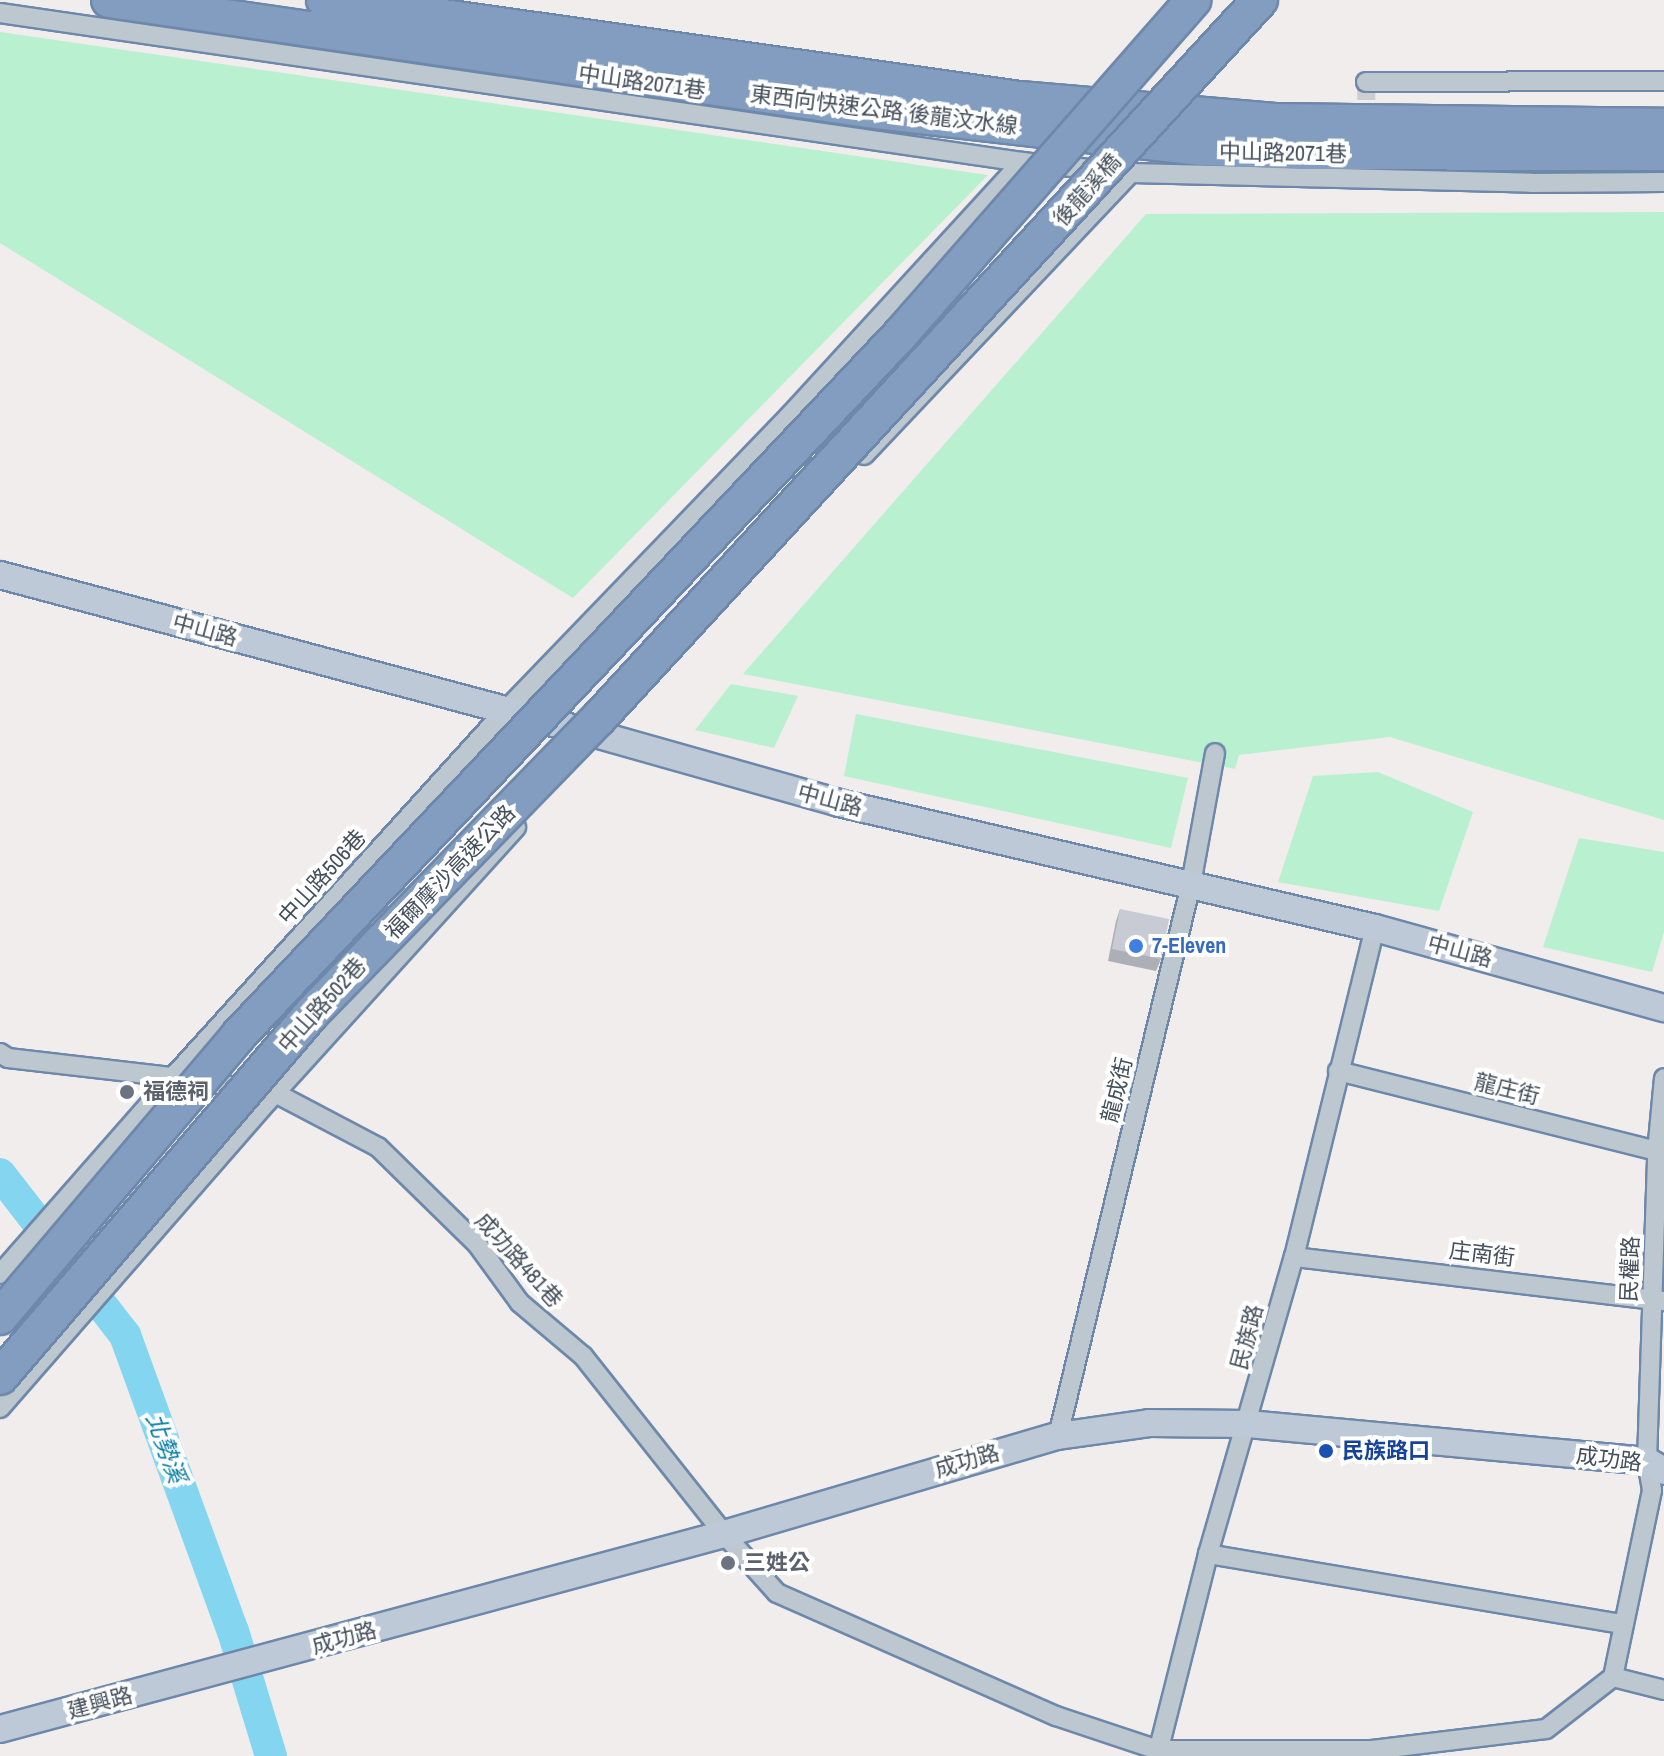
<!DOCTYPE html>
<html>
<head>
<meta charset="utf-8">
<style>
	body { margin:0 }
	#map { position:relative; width:1664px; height:1756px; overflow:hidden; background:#f0edec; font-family:"Archivo Narrow","Noto Sans TC",sans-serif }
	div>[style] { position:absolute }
	.green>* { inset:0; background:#b8f0d0 }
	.river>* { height:32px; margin:-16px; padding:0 16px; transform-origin:16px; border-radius:16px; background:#83d5f0 }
	.street-tunnel>* { height:18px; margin-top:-9px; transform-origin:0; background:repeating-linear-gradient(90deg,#cecdcf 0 18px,transparent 0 27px) }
	.roads { filter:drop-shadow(2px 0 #6d88aa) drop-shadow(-2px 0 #6d88aa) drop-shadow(0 2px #6d88aa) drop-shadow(0 -2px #6d88aa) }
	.street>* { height:18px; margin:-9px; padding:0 9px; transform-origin:9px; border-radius:9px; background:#bcc7d0 }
	.secondary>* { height:26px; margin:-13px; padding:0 13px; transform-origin:13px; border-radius:13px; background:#bec9d7 }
	.highway>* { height:34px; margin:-17px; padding:0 17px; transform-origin:17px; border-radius:17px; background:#829dbf }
	.bridges { filter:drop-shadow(2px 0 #6d88aa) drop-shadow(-2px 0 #6d88aa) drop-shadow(0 2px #6d88aa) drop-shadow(0 -2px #6d88aa) }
	.highway-bridge>* { height:34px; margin:-17px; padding:0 17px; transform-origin:17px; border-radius:17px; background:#829dbf }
	.wall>* { inset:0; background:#acafb5 }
	.building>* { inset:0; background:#c8cbd3 }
	.dots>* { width:22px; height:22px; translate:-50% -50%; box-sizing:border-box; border:4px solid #fff; border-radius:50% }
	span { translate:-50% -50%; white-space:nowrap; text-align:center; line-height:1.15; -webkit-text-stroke:8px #fff; paint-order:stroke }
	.street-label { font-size:22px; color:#444f5b }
	.shop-label { font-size:22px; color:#366cbe; font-weight:700 }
	.left { translate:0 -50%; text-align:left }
	.worship-label { font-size:22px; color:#5b616d; font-weight:700 }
	.transit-label { font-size:22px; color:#164399; font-weight:700 }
	.water-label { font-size:24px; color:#067da5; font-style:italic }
</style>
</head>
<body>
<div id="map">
	<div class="green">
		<div style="clip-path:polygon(0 32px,988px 175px,573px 598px,0 243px)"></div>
		<div style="clip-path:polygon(1664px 212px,1664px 820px,1390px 737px,1239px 755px,1235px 769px,743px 674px,1146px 214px)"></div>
		<div style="clip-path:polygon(731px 684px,798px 696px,774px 748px,695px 730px)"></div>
		<div style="clip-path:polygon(856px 714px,1188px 778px,1171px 848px,844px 776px)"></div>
		<div style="clip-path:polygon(1378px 772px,1473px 812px,1439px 911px,1278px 882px,1313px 776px)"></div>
		<div style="clip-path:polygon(1579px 838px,1664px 852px,1664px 932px,1652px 972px,1543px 947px)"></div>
	</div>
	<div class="river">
		<div style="left:0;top:1174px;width:204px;rotate:52.2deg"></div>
		<div style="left:125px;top:1335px;width:315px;rotate:70deg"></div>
		<div style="left:233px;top:1631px;width:131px;rotate:73.1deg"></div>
	</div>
	<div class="street-tunnel">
		<div style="left:1366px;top:82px;width:46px;rotate:88.8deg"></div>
	</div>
	<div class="roads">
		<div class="street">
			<div style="left:0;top:13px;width:1033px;rotate:8.29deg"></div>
			<div style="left:1022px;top:162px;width:110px;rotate:5.8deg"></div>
			<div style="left:1131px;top:173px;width:401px;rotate:1.4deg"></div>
			<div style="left:1532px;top:183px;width:132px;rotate:-0.4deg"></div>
			<div style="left:1366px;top:82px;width:298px;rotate:-0.2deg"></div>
			<div style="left:864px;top:455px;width:388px;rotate:-46.6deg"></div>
			<div style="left:0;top:1053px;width:9px;rotate:32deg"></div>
			<div style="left:8px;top:1058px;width:166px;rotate:6.6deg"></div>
			<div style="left:173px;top:1077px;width:103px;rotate:8.9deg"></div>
			<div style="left:275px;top:1093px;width:116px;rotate:27.7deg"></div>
			<div style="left:378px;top:1147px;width:139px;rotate:44.4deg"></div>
			<div style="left:477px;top:1244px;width:73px;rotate:53.9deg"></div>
			<div style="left:520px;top:1303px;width:82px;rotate:40.1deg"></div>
			<div style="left:583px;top:1356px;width:227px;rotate:51.6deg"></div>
			<div style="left:724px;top:1534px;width:79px;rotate:48.1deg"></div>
			<div style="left:777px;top:1593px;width:305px;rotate:23.8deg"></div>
			<div style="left:1056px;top:1716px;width:108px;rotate:18.4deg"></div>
			<div style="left:1158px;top:1750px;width:214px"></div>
			<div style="left:1372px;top:1750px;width:175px;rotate:-6.9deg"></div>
			<div style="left:1546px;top:1729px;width:85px;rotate:-37.8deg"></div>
			<div style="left:1613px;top:1677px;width:191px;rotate:-78.2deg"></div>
			<div style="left:1652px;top:1490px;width:29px;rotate:-100deg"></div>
			<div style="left:1647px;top:1461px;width:309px;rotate:-88.1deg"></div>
			<div style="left:1657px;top:1152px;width:74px;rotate:-84.6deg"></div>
			<div style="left:1338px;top:1071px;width:336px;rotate:14.1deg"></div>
			<div style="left:1294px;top:1257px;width:373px;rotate:6.8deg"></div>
			<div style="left:0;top:1274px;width:262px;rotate:-48.7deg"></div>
			<div style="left:173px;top:1077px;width:496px;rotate:-47.8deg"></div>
			<div style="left:506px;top:710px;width:411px;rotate:-46.1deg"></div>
			<div style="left:791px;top:414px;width:342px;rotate:-47.5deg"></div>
			<div style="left:0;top:1408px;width:406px;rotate:-48.9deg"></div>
			<div style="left:267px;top:1102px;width:371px;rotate:-47.8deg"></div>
			<div style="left:1058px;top:1436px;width:568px;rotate:-76.45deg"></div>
			<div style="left:1191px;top:884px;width:133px;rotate:-79.6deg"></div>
			<div style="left:1208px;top:1554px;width:420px;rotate:9.6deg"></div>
			<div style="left:1613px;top:1677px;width:53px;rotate:14.3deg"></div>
			<div style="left:1157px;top:1756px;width:208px;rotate:-75.8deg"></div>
			<div style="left:1208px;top:1554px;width:309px;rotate:-73.9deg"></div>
			<div style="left:1294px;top:1257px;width:339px;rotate:-76.2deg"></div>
		</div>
		<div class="secondary">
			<div style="left:0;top:575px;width:620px;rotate:14.96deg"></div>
			<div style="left:599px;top:735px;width:249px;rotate:15.8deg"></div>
			<div style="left:839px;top:803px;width:550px;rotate:13.13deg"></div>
			<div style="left:1375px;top:928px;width:300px;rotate:15.5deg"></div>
			<div style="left:0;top:1729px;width:750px;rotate:-15.07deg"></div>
			<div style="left:724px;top:1534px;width:348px;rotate:-16.4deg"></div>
			<div style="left:1058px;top:1436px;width:92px;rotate:-8.1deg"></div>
			<div style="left:1149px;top:1423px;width:99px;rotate:0.6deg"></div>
			<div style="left:1248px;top:1424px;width:401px;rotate:5.3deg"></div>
			<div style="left:1647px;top:1461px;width:20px;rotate:30deg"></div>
		</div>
		<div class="highway">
			<div style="left:109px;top:0;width:766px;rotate:8.26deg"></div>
			<div style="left:867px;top:110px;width:336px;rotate:6.5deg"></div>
			<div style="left:1201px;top:148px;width:101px;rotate:2.3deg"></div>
			<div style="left:1302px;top:152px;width:362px;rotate:0.2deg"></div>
			<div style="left:324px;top:0;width:703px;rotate:8.1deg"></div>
			<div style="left:1020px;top:99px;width:256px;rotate:4.9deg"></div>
			<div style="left:1275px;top:121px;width:389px;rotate:0.7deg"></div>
		</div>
	</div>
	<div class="bridges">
		<div class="highway-bridge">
			<div style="left:0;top:1317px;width:368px;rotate:-49.7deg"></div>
			<div style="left:238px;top:1036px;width:966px;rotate:-46.64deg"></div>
			<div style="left:901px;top:334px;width:444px;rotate:-48.8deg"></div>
			<div style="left:0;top:1377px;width:479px;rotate:-49.4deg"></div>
			<div style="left:312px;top:1013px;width:412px;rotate:-45.8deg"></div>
			<div style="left:599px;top:718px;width:976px;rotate:-47.37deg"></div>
		</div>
	</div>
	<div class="wall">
		<div style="clip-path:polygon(1120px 909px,1161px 959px,1156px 971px,1108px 961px,1116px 921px)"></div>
	</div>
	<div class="building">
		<div style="clip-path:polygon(1120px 909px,1169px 919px,1161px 959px,1112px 949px)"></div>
	</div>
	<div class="dots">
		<div style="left:1136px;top:946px;background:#3f7fe0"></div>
		<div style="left:127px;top:1092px;background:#6b7280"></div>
		<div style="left:1326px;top:1451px;background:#1a4fb4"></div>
		<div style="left:728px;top:1563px;background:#6b7280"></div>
	</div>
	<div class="street-label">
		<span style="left:642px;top:82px;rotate:8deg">中山路2071巷</span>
		<span style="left:884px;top:110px;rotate:7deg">東西向快速公路 後龍汶水線</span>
		<span style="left:1283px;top:153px;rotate:1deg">中山路2071巷</span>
		<span style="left:1087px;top:190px;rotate:-48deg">後龍溪橋</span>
		<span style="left:205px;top:630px;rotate:15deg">中山路</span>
		<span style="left:830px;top:800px;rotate:15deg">中山路</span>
		<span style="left:450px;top:872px;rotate:-46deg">福爾摩沙高速公路</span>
		<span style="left:322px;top:877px;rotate:-48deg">中山路506巷</span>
		<span style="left:1460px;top:951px;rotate:15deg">中山路</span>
		<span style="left:322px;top:1005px;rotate:-48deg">中山路502巷</span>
		<span style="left:1507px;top:1089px;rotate:14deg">龍庄街</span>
		<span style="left:1117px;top:1090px;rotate:-76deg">龍成街</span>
		<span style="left:1482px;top:1254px;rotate:7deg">庄南街</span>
		<span style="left:519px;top:1260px;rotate:48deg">成功路481巷</span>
		<span style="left:1630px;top:1269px;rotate:-88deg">民權路</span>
		<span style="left:1247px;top:1337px;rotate:-75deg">民族路</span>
		<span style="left:1609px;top:1459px;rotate:7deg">成功路</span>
		<span style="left:967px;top:1461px;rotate:-16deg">成功路</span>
		<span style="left:344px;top:1638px;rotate:-15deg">成功路</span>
		<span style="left:100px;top:1703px;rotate:-15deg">建興路</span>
	</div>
	<div class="shop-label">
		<span class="left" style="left:1152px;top:946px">7-Eleven</span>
	</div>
	<div class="worship-label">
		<span class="left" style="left:143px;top:1092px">福德祠</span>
		<span class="left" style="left:744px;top:1563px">三姓公</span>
	</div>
	<div class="transit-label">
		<span class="left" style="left:1342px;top:1451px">民族路口</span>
	</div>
	<div class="water-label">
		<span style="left:166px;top:1448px;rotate:70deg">北勢溪</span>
	</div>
</div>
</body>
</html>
